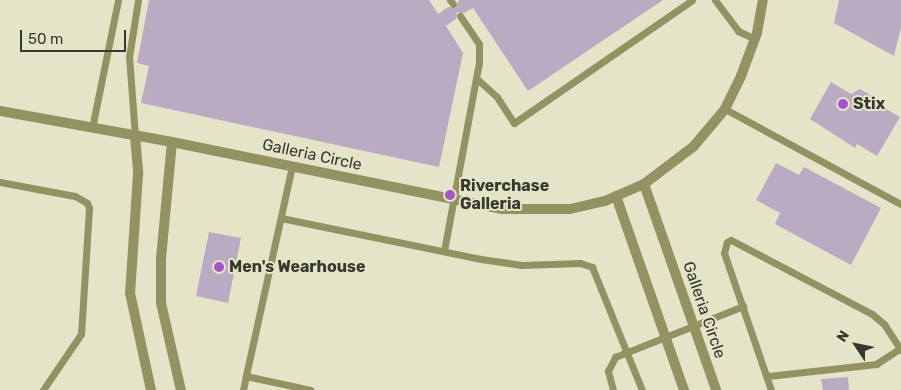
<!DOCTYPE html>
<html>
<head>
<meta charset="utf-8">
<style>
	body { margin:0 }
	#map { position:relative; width:901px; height:390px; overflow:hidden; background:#e4e4c8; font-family:Rubik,sans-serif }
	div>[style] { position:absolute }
	.building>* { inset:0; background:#baabc3 }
	.lane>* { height:7px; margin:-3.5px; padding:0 3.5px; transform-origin:3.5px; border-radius:3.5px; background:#939262 }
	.street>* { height:10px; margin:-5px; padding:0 5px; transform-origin:5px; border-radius:5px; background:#939262 }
	.dots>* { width:14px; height:14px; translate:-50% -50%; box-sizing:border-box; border:2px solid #e4e4c8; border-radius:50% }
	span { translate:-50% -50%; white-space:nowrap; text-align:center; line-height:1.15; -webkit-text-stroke:4px #e4e4c8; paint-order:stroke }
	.poi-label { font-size:16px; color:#38382d; font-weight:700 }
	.left { translate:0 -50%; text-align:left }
	.street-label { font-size:16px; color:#38382d }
	.north { position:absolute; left:831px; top:320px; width:50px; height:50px; -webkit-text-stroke:4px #e4e4c8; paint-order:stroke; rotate:304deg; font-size:14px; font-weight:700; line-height:20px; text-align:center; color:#38382d }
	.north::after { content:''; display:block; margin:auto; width:18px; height:22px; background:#38382d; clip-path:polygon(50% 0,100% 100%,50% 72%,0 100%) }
	.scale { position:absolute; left:20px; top:30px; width:106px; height:22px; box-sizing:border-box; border:2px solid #38382d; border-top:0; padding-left:6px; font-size:15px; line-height:18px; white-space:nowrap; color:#38382d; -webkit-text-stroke:4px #e4e4c8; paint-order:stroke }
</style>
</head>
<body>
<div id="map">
	<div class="building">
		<div style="clip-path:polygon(149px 0,429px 0,438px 14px,448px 7px,456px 8px,459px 0,663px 0,528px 91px,473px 8px,464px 13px,457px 12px,456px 19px,446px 26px,463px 53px,439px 167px,141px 103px,149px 66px,137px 63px)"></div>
		<div style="clip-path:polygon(839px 0,901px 0,901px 27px,894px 56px,834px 23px)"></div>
		<div style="clip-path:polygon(831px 82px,851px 94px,860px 89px,874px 97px,874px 102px,900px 117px,877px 156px,857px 144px,855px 148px,810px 119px)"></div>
		<div style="clip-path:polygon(776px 163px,799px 175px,804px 167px,881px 208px,851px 265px,775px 224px,780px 213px,756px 200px)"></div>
		<div style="clip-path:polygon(209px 232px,241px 238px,228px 303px,196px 296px)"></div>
		<div style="clip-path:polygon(848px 377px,849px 390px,823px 390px,821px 379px)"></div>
	</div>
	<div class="lane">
		<div style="left:450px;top:0;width:5px;rotate:53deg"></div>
		<div style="left:715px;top:0;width:39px;rotate:53deg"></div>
		<div style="left:738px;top:31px;width:19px;rotate:25deg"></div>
		<div style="left:476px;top:78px;width:28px;rotate:42deg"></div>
		<div style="left:497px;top:97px;width:31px;rotate:57deg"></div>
		<div style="left:514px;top:123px;width:216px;rotate:-34.6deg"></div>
		<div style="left:725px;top:109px;width:200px;rotate:28.4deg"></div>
		<div style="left:92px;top:128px;width:131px;rotate:-78.5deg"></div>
		<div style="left:135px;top:136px;width:79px;rotate:-94.3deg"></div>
		<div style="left:129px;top:57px;width:58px;rotate:-81deg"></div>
		<div style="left:292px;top:166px;width:215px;rotate:102.4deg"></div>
		<div style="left:246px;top:376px;width:66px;rotate:12.2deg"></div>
		<div style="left:0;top:182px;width:76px;rotate:10.6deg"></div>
		<div style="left:75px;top:196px;width:14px;rotate:30deg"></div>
		<div style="left:87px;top:203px;width:5px;rotate:68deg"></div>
		<div style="left:89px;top:208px;width:126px;rotate:93.6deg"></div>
		<div style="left:81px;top:334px;width:68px;rotate:124.2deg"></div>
		<div style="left:281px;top:218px;width:204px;rotate:11.6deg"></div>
		<div style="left:481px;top:259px;width:41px;rotate:8.3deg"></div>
		<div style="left:522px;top:265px;width:58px;rotate:-2deg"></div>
		<div style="left:580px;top:263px;width:13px;rotate:18deg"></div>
		<div style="left:592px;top:267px;width:133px;rotate:67.9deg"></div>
		<div style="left:444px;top:251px;width:191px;rotate:-79.5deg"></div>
		<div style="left:479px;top:63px;width:19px;rotate:-90deg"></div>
		<div style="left:479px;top:44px;width:34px;rotate:-124deg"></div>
		<div style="left:768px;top:376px;width:109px;rotate:-6.3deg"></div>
		<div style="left:876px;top:364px;width:30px;rotate:-33deg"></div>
		<div style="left:243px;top:390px;width:14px;rotate:-78deg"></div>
		<div style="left:613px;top:390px;width:20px;rotate:-105deg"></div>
		<div style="left:608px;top:371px;width:16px;rotate:-63deg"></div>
		<div style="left:615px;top:357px;width:138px;rotate:-21.7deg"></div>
		<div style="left:771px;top:390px;width:145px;rotate:-108.9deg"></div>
		<div style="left:724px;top:253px;width:11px;rotate:-75deg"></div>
		<div style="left:727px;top:242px;width:4px;rotate:-27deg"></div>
		<div style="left:731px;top:240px;width:159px;rotate:27.7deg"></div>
		<div style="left:872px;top:314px;width:16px;rotate:40deg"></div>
		<div style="left:884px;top:324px;width:31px;rotate:57deg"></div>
	</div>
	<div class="street">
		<div style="left:0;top:111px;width:175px;rotate:10.2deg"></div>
		<div style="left:172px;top:142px;width:337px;rotate:11.5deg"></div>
		<div style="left:502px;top:209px;width:68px"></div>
		<div style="left:570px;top:209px;width:36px;rotate:-13deg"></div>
		<div style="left:605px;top:201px;width:43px;rotate:-23.6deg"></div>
		<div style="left:644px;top:184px;width:63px;rotate:-37.2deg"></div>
		<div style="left:694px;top:146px;width:48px;rotate:-50deg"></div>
		<div style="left:725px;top:109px;width:37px;rotate:-64deg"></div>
		<div style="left:741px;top:76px;width:46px;rotate:-69.6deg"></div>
		<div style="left:757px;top:33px;width:34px;rotate:-80deg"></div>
		<div style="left:135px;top:136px;width:38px;rotate:85deg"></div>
		<div style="left:138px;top:174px;width:119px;rotate:93.8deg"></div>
		<div style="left:130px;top:293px;width:99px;rotate:77.8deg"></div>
		<div style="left:172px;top:142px;width:118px;rotate:95.4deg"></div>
		<div style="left:161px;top:259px;width:44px;rotate:90deg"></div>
		<div style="left:161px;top:303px;width:89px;rotate:77.1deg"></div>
		<div style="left:644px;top:184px;width:218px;rotate:70.7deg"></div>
		<div style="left:616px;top:196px;width:206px;rotate:70.7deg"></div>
	</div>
	<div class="dots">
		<div style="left:843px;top:104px;background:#a356c7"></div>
		<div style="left:450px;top:195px;background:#a356c7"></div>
		<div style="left:219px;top:267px;background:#a356c7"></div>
	</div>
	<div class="poi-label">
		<span class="left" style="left:853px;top:104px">Stix</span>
		<span class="left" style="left:460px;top:195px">Riverchase<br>Galleria</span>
		<span class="left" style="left:229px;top:267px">Men's Wearhouse</span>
	</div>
	<div class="street-label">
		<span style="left:312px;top:155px;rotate:12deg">Galleria Circle</span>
		<span style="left:704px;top:310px;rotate:71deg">Galleria Circle</span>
	</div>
	<div class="north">N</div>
	<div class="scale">50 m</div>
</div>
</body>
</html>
